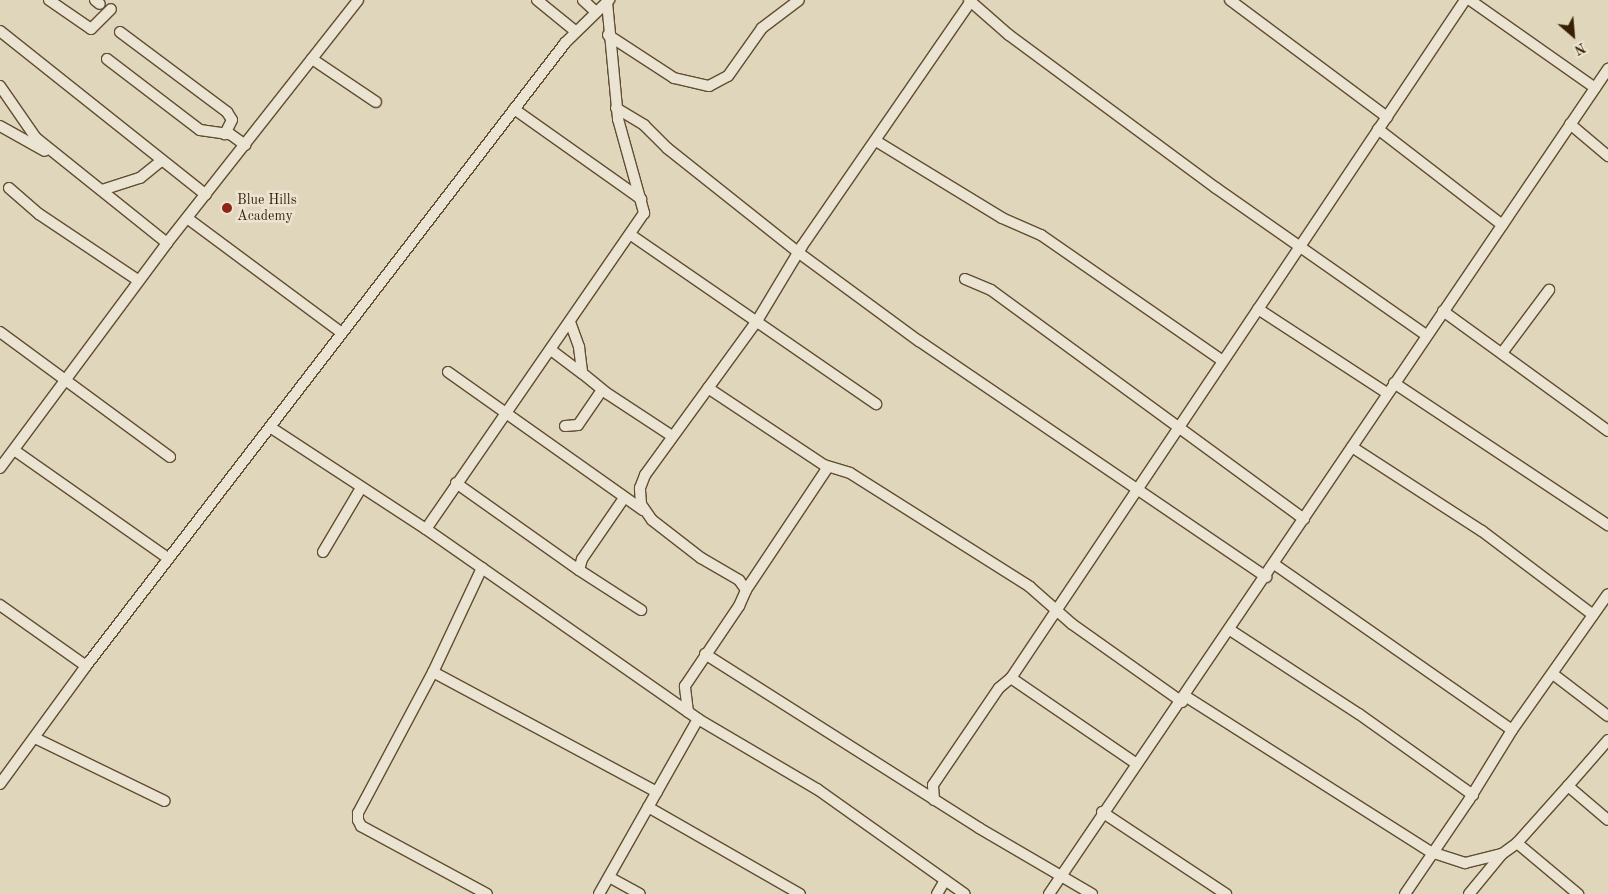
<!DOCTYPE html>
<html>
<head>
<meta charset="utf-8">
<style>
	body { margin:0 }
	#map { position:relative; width:1608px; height:894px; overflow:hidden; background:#e0d6bc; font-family:"Old Standard TT",serif }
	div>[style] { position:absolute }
	.roads { filter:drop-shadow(1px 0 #614d30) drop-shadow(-1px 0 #614d30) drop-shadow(0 1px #614d30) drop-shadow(0 -1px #614d30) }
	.minor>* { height:10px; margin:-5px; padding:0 5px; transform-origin:5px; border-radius:5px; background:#ebe4d3 }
	.dots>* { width:14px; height:14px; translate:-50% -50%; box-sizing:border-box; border:2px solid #ebe4d3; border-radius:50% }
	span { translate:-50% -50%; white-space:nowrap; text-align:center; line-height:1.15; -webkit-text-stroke:5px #ebe4d3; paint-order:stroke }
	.poi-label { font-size:14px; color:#371f02 }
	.left { translate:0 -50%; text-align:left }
	.north { position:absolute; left:1548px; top:10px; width:50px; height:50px; -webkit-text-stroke:4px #ebe4d3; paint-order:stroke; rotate:153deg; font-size:14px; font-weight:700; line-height:20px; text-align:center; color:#371f02 }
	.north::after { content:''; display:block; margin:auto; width:18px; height:22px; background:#371f02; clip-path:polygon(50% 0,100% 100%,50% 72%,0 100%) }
</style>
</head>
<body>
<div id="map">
	<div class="roads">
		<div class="minor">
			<div style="left:49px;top:0;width:51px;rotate:34.6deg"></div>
			<div style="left:91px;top:29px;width:28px;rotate:-45deg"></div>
			<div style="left:95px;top:0;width:6px;rotate:39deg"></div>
			<div style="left:537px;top:0;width:49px;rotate:39.2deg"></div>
			<div style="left:583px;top:0;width:16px;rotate:43deg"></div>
			<div style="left:969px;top:0;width:53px;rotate:41.2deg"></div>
			<div style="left:1009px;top:35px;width:257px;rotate:36.5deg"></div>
			<div style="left:1216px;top:188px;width:256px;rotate:35deg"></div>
			<div style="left:1230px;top:0;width:196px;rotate:36.7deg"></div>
			<div style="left:1470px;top:0;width:153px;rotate:35.1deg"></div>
			<div style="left:607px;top:2px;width:118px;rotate:84.6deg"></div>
			<div style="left:618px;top:119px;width:98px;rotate:74.5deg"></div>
			<div style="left:644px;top:213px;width:384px;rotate:124.6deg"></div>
			<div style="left:426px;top:529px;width:332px;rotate:34.9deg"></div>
			<div style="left:698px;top:719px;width:138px;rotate:30.5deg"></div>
			<div style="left:817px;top:789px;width:181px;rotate:35.4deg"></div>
			<div style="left:0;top:31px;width:263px;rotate:38.5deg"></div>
			<div style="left:120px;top:32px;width:134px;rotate:36.8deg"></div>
			<div style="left:227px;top:112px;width:9px;rotate:58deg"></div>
			<div style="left:232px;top:120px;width:16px;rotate:117deg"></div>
			<div style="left:608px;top:35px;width:79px;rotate:33.1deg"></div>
			<div style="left:674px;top:78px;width:36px;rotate:13deg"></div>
			<div style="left:709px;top:86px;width:21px;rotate:-28deg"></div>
			<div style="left:728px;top:76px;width:59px;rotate:-54.7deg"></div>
			<div style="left:762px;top:28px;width:46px;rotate:-37.1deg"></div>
			<div style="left:107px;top:59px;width:117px;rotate:37.4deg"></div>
			<div style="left:200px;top:130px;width:30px;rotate:8deg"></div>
			<div style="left:230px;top:134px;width:19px;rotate:36deg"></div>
			<div style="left:312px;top:59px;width:77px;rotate:33.9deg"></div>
			<div style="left:0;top:86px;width:63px;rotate:55.3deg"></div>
			<div style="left:36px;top:138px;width:168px;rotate:38.7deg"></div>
			<div style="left:616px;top:108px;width:33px;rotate:31deg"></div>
			<div style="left:644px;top:125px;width:33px;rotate:45deg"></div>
			<div style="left:667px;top:148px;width:169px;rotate:38.5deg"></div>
			<div style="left:799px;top:253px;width:149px;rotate:36.3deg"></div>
			<div style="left:919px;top:341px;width:420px;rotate:34.2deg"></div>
			<div style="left:514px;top:109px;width:156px;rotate:35.3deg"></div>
			<div style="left:1570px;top:124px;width:50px;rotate:40.1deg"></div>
			<div style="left:0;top:126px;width:51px;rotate:29.1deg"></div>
			<div style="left:1378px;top:129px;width:157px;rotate:37.7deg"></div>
			<div style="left:876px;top:141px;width:148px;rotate:31.4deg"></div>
			<div style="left:1002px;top:218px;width:43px;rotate:23.6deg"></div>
			<div style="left:1041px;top:235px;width:221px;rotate:34.7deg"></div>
			<div style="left:9px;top:188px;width:40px;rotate:41deg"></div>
			<div style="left:39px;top:214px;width:120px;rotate:33.8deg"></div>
			<div style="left:102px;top:190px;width:40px;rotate:-18deg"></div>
			<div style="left:140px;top:178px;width:28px;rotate:-39deg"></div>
			<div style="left:187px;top:218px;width:193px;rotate:36.6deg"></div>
			<div style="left:631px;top:235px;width:298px;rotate:34.6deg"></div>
			<div style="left:965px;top:279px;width:28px;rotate:23deg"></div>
			<div style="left:991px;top:290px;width:388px;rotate:36.2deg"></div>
			<div style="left:1258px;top:309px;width:154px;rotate:33.1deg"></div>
			<div style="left:1443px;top:311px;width:204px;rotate:36deg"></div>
			<div style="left:570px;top:322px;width:27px;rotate:70deg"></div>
			<div style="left:579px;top:347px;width:26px;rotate:83deg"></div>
			<div style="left:582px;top:373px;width:33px;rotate:39deg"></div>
			<div style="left:608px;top:394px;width:77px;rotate:33.3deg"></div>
			<div style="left:0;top:332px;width:211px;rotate:36.3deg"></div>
			<div style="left:551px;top:350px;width:39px;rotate:37deg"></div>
			<div style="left:1502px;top:353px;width:79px;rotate:-53.3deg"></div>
			<div style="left:448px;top:372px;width:239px;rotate:35.3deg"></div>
			<div style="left:1394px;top:383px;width:257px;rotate:33.6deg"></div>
			<div style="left:708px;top:388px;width:139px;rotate:33.6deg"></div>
			<div style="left:824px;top:465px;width:27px;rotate:17deg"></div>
			<div style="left:850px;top:473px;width:213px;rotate:32.3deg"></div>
			<div style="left:1030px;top:587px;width:56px;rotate:41.4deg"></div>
			<div style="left:1072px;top:624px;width:135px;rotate:35.3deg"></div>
			<div style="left:565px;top:426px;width:13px;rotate:-4deg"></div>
			<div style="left:578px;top:425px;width:42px;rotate:-55.6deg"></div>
			<div style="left:270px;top:427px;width:186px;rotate:33.2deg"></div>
			<div style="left:1352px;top:447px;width:155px;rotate:32.9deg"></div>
			<div style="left:1482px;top:531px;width:139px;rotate:37.1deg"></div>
			<div style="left:14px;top:450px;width:189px;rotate:35.1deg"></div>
			<div style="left:0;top:468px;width:280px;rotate:-53.4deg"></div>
			<div style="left:167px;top:243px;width:309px;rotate:-51.8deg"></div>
			<div style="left:456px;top:483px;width:151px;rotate:35.3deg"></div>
			<div style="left:624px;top:498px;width:74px;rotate:124.5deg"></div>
			<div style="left:582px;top:559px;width:11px;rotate:105deg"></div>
			<div style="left:579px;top:570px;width:74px;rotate:32.8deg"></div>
			<div style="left:323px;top:552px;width:74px;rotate:-59.3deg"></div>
			<div style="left:1274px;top:564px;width:290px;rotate:34.9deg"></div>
			<div style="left:482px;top:568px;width:115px;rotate:115.2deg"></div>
			<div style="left:433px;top:672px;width:254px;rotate:28.2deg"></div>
			<div style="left:746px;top:590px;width:148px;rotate:-56.3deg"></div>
			<div style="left:0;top:605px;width:105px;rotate:35.3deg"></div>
			<div style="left:1230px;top:630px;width:154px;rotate:33.1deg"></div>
			<div style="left:1359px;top:714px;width:140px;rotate:35.4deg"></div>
			<div style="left:705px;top:654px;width:325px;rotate:32.4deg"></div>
			<div style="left:979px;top:828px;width:131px;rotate:30.3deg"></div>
			<div style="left:433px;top:672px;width:160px;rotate:118deg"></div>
			<div style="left:358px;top:813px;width:7px;rotate:90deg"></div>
			<div style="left:358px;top:820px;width:7px;rotate:63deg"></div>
			<div style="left:361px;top:826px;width:143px;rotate:28.4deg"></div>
			<div style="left:1553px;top:674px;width:69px;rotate:37.4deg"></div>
			<div style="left:1011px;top:678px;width:150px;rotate:34.4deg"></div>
			<div style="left:1185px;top:696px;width:291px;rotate:32.4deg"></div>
			<div style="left:1431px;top:852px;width:36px;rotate:18deg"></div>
			<div style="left:1465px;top:863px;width:38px;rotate:-14deg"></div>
			<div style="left:1502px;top:854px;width:19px;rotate:-36deg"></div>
			<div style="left:1517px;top:843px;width:76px;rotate:-48.2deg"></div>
			<div style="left:1568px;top:786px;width:52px;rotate:40.4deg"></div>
			<div style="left:688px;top:712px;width:26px;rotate:-97deg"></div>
			<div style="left:685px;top:686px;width:97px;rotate:-56deg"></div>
			<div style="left:739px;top:606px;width:17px;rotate:-66deg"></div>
			<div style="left:746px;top:590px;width:12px;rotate:-125deg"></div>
			<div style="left:739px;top:580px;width:44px;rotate:-149.9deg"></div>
			<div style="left:701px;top:558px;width:62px;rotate:-142.2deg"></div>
			<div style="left:652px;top:520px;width:19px;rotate:-125deg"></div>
			<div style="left:641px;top:504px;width:16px;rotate:-94deg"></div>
			<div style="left:640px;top:488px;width:14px;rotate:-69deg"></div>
			<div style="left:645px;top:475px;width:190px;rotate:-54deg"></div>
			<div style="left:757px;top:321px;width:87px;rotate:-59deg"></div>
			<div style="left:802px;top:246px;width:299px;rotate:-55.4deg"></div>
			<div style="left:35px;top:738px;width:144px;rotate:25.9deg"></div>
			<div style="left:0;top:784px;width:146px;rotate:-53.9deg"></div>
			<div style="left:86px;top:666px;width:786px;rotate:-52.44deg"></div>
			<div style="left:565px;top:43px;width:62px;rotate:-44.3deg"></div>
			<div style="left:1568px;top:786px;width:61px;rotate:-49deg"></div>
			<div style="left:934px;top:800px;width:15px;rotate:-94deg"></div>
			<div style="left:933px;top:785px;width:117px;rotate:-55.8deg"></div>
			<div style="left:999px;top:688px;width:16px;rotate:-40deg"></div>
			<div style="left:1011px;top:678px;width:816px;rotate:-56.19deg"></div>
			<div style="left:648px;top:807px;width:175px;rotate:29.8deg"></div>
			<div style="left:1102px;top:812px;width:149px;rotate:33.5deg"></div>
			<div style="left:1517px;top:843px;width:80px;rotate:39.9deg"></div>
			<div style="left:609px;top:877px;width:35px;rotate:29deg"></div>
			<div style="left:599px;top:894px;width:201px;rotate:-60.5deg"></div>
			<div style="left:937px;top:894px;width:16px;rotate:-60deg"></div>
			<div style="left:1049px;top:894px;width:997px;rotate:-55.88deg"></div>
			<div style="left:1405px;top:894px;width:114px;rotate:-55.8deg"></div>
			<div style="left:1469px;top:800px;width:82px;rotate:-58.4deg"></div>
			<div style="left:1512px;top:730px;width:166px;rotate:-54.8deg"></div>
			<div style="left:1469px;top:894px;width:52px;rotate:-50.5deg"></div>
		</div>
	</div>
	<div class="dots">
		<div style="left:227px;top:208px;background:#8f2418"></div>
	</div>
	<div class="poi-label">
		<span class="left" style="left:237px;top:208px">Blue Hills<br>Academy</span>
	</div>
	<div class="north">N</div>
</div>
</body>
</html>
